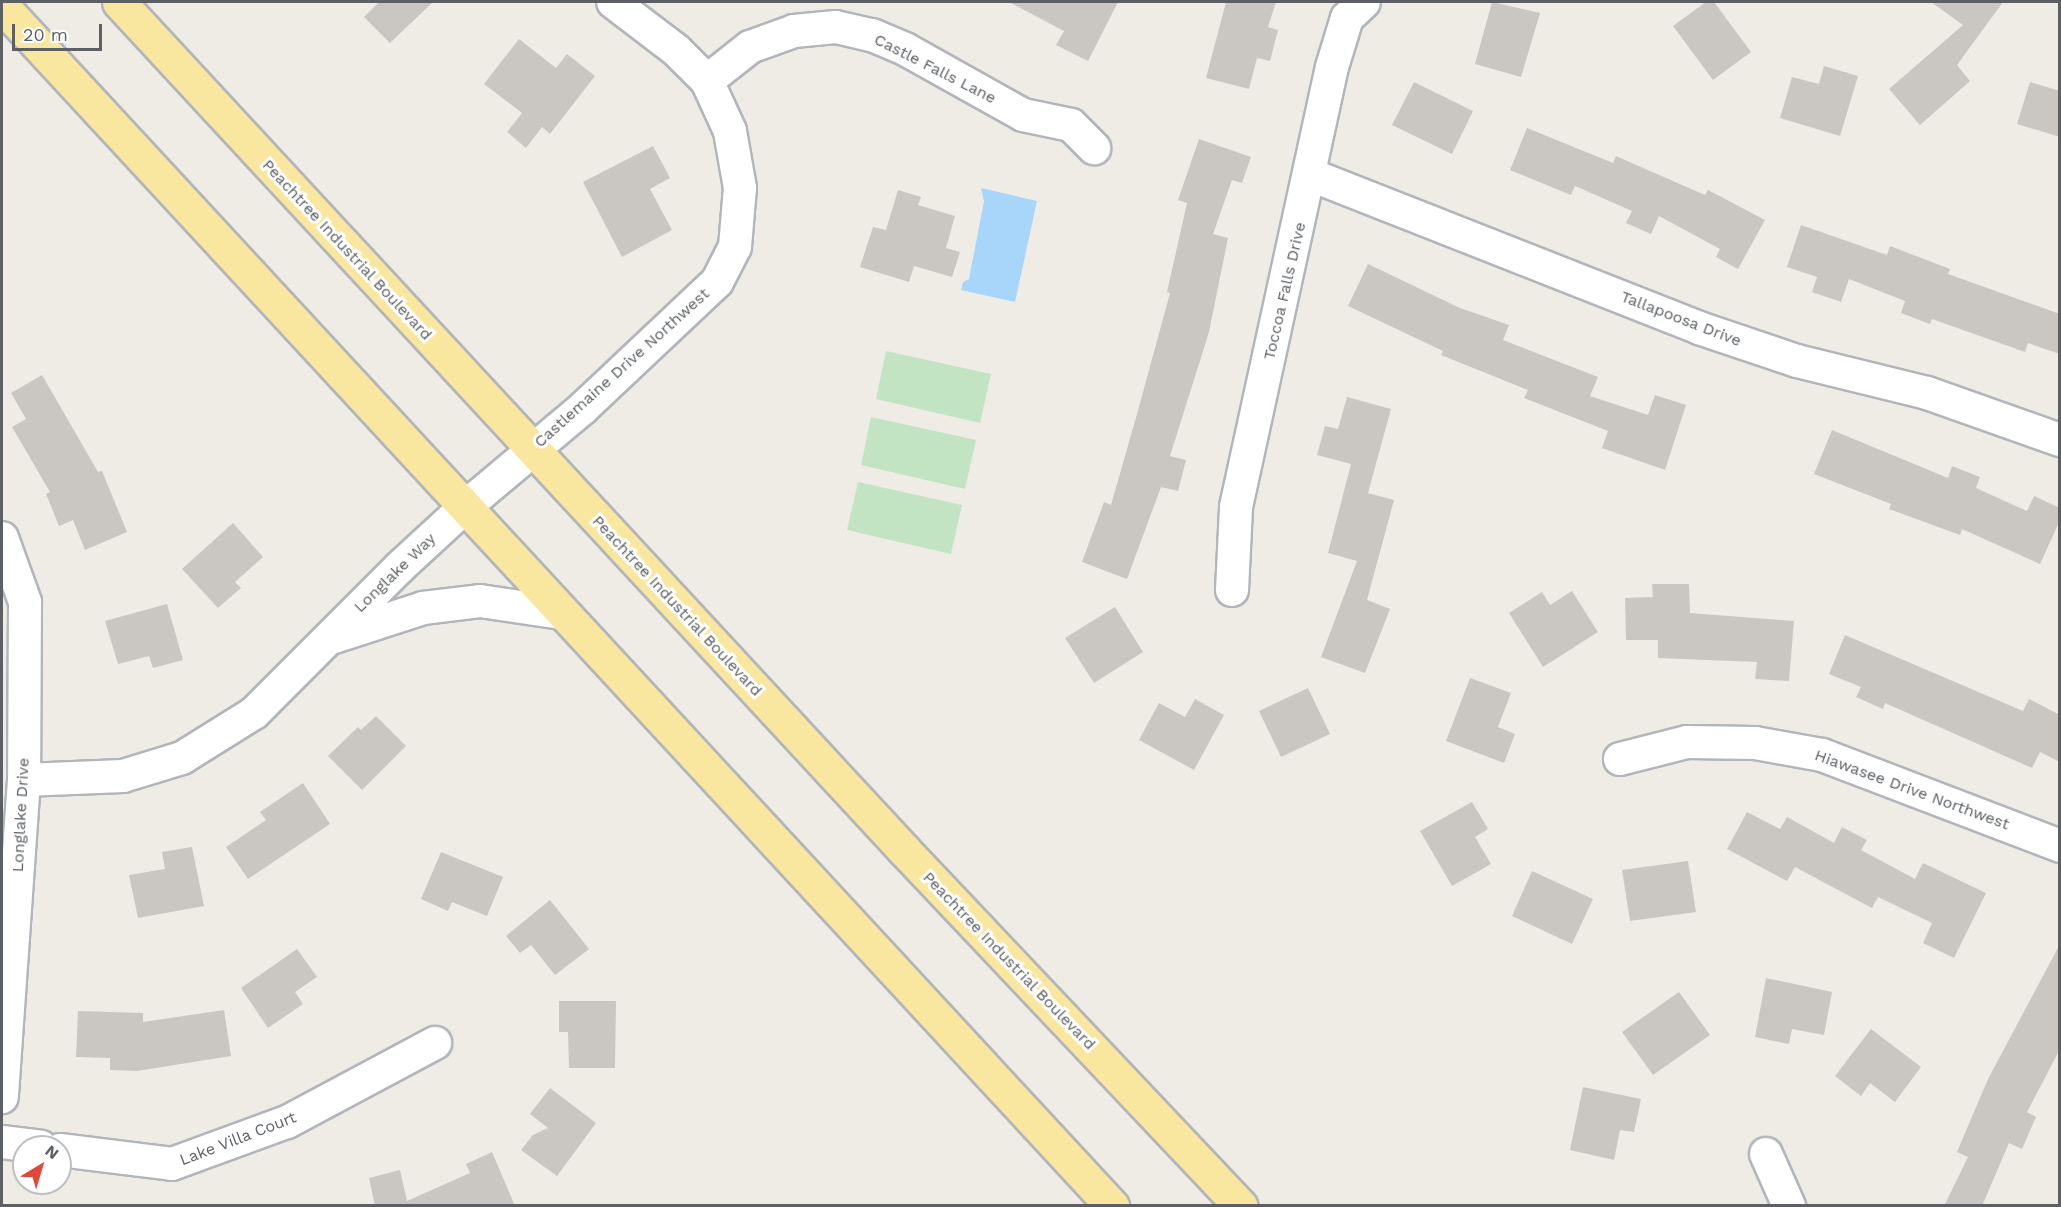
<!DOCTYPE html>
<html>
<head>
<meta charset="utf-8">
<style>
	body { margin:0 }
	#map { position:relative; width:2061px; height:1207px; overflow:hidden; background:#eeece5; font-family:"Work Sans",sans-serif }
	div>[style] { position:absolute }
	.green>* { inset:0; background:#c2e4c3 }
	.water>* { inset:0; background:#a8d5fa }
	.building>* { inset:0; background:#cac7c2 }
	.roads { filter:drop-shadow(2px 0 #b2b5b9) drop-shadow(-2px 0 #b2b5b9) drop-shadow(0 2px #b2b5b9) drop-shadow(0 -2px #b2b5b9) }
	.minor>* { height:32px; margin:-16px; padding:0 16px; transform-origin:16px; border-radius:16px; background:#fff }
	.trunk>* { height:33px; margin:-16.5px; padding:0 16.5px; transform-origin:16.5px; border-radius:16.5px; background:#f9e7a0 }
	span { translate:-50% -50%; white-space:nowrap; text-align:center; line-height:1.15; -webkit-text-stroke:6px #fff; paint-order:stroke }
	.street-label { font-size:16px; color:#5c6064 }
	.frame { position:absolute; inset:0; border:3px solid #5c6064; pointer-events:none }
	.north { position:absolute; left:12px; top:1135px; width:60px; height:60px; box-sizing:border-box; background:#fff; border:2px solid #bebfc1; border-radius:50%; rotate:38deg; font-size:16px; font-weight:700; line-height:24px; text-align:center; color:#5c6064 }
	.north::after { content:''; display:block; margin:auto; width:21px; height:27px; background:#e04839; clip-path:polygon(50% 0,100% 100%,50% 72%,0 100%) }
	.scale { position:absolute; left:12px; top:24px; width:90px; height:27px; box-sizing:border-box; border:3px solid #5c6064; border-top:0; padding-left:8px; font-size:18px; line-height:21px; white-space:nowrap; color:#5c6064; -webkit-text-stroke:4px #fff; paint-order:stroke }
</style>
</head>
<body>
<div id="map">
	<div class="green">
		<div style="clip-path:polygon(886px 351px,991px 374px,980px 423px,876px 399px)"></div>
		<div style="clip-path:polygon(871px 417px,976px 440px,965px 489px,861px 465px)"></div>
		<div style="clip-path:polygon(858px 482px,962px 505px,951px 554px,847px 530px)"></div>
	</div>
	<div class="water">
		<div style="clip-path:polygon(981px 188px,1037px 201px,1015px 302px,961px 290px,963px 282px,969px 279px,984px 201px)"></div>
	</div>
	<div class="building">
		<div style="clip-path:polygon(379px 2px,433px 2px,390px 43px,364px 17px)"></div>
		<div style="clip-path:polygon(1009px 2px,1118px 2px,1088px 61px,1056px 45px,1064px 31px)"></div>
		<div style="clip-path:polygon(1226px 2px,1276px 2px,1268px 27px,1278px 30px,1270px 61px,1257px 58px,1249px 89px,1206px 78px)"></div>
		<div style="clip-path:polygon(1492px 2px,1540px 13px,1521px 77px,1475px 64px)"></div>
		<div style="clip-path:polygon(1706px 2px,1714px 2px,1751px 52px,1713px 80px,1673px 26px)"></div>
		<div style="clip-path:polygon(1931px 2px,2003px 2px,1957px 65px,1970px 81px,1920px 125px,1889px 89px,1963px 25px)"></div>
		<div style="clip-path:polygon(519px 39px,556px 68px,567px 54px,595px 76px,550px 134px,542px 127px,526px 148px,507px 132px,522px 113px,484px 84px)"></div>
		<div style="clip-path:polygon(1824px 66px,1858px 76px,1840px 136px,1780px 118px,1792px 77px,1819px 84px)"></div>
		<div style="clip-path:polygon(1414px 82px,1473px 111px,1452px 154px,1392px 125px)"></div>
		<div style="clip-path:polygon(2030px 82px,2060px 91px,2060px 137px,2017px 124px)"></div>
		<div style="clip-path:polygon(1527px 128px,1613px 163px,1616px 156px,1705px 195px,1708px 190px,1765px 220px,1738px 269px,1716px 257px,1720px 249px,1659px 216px,1651px 234px,1626px 223px,1632px 211px,1575px 186px,1571px 195px,1510px 170px)"></div>
		<div style="clip-path:polygon(1199px 139px,1251px 157px,1242px 183px,1232px 180px,1213px 234px,1228px 238px,1209px 332px,1170px 456px,1186px 460px,1178px 491px,1161px 487px,1127px 579px,1082px 562px,1104px 502px,1111px 505px,1137px 414px,1170px 293px,1167px 292px,1187px 203px,1178px 200px)"></div>
		<div style="clip-path:polygon(653px 146px,670px 178px,650px 189px,672px 230px,622px 257px,583px 182px)"></div>
		<div style="clip-path:polygon(898px 190px,921px 197px,918px 205px,955px 216px,946px 248px,960px 252px,952px 277px,914px 266px,909px 282px,860px 267px,873px 227px,886px 230px)"></div>
		<div style="clip-path:polygon(1801px 225px,1887px 255px,1890px 246px,1950px 269px,1948px 274px,2060px 314px,2060px 354px,2028px 343px,2025px 352px,1932px 319px,1930px 324px,1901px 313px,1905px 301px,1849px 279px,1841px 302px,1812px 292px,1817px 277px,1787px 267px)"></div>
		<div style="clip-path:polygon(1368px 264px,1460px 308px,1509px 325px,1503px 340px,1598px 377px,1590px 396px,1648px 415px,1655px 395px,1686px 405px,1665px 470px,1602px 448px,1608px 431px,1524px 398px,1528px 390px,1441px 355px,1443px 351px,1348px 306px)"></div>
		<div style="clip-path:polygon(42px 375px,98px 472px,102px 471px,127px 532px,85px 550px,73px 520px,59px 526px,46px 494px,50px 492px,12px 427px,26px 419px,11px 393px)"></div>
		<div style="clip-path:polygon(1347px 397px,1391px 409px,1368px 493px,1394px 500px,1367px 600px,1390px 609px,1365px 673px,1321px 657px,1357px 561px,1328px 553px,1351px 464px,1317px 455px,1325px 426px,1338px 429px)"></div>
		<div style="clip-path:polygon(1832px 430px,1948px 478px,1952px 466px,1980px 477px,1976px 488px,2027px 511px,2034px 496px,2060px 508px,2060px 520px,2040px 564px,1962px 529px,1960px 535px,1889px 509px,1891px 504px,1814px 474px)"></div>
		<div style="clip-path:polygon(233px 523px,263px 557px,235px 582px,241px 588px,218px 608px,182px 569px)"></div>
		<div style="clip-path:polygon(1652px 584px,1689px 584px,1690px 613px,1794px 621px,1789px 681px,1755px 679px,1757px 662px,1658px 658px,1658px 640px,1626px 640px,1625px 598px,1653px 597px)"></div>
		<div style="clip-path:polygon(1572px 591px,1598px 632px,1543px 667px,1509px 613px,1542px 592px,1550px 605px)"></div>
		<div style="clip-path:polygon(167px 604px,183px 660px,153px 668px,149px 656px,118px 664px,105px 621px)"></div>
		<div style="clip-path:polygon(1115px 607px,1143px 652px,1094px 683px,1065px 638px)"></div>
		<div style="clip-path:polygon(1845px 635px,2023px 711px,2029px 699px,2060px 715px,2060px 762px,2040px 752px,2032px 768px,1885px 703px,1883px 709px,1856px 697px,1861px 687px,1829px 674px)"></div>
		<div style="clip-path:polygon(1470px 678px,1511px 693px,1498px 727px,1515px 734px,1504px 763px,1446px 741px)"></div>
		<div style="clip-path:polygon(1308px 688px,1330px 734px,1281px 757px,1259px 711px)"></div>
		<div style="clip-path:polygon(1195px 699px,1224px 715px,1194px 770px,1139px 740px,1159px 703px,1185px 717px)"></div>
		<div style="clip-path:polygon(376px 716px,406px 746px,362px 790px,328px 756px,358px 727px,361px 730px)"></div>
		<div style="clip-path:polygon(303px 783px,330px 824px,248px 879px,226px 847px,266px 820px,260px 812px)"></div>
		<div style="clip-path:polygon(1472px 802px,1488px 829px,1475px 837px,1491px 864px,1452px 886px,1420px 831px)"></div>
		<div style="clip-path:polygon(1747px 812px,1780px 829px,1787px 817px,1834px 843px,1842px 827px,1867px 840px,1861px 850px,1915px 879px,1923px 863px,1986px 893px,1954px 958px,1923px 943px,1932px 923px,1878px 897px,1872px 908px,1795px 867px,1787px 881px,1727px 849px)"></div>
		<div style="clip-path:polygon(192px 847px,204px 906px,138px 918px,129px 875px,165px 869px,162px 852px)"></div>
		<div style="clip-path:polygon(441px 852px,503px 877px,487px 916px,452px 902px,448px 911px,421px 899px)"></div>
		<div style="clip-path:polygon(1688px 861px,1696px 912px,1630px 921px,1622px 870px)"></div>
		<div style="clip-path:polygon(1532px 871px,1593px 899px,1572px 944px,1512px 916px)"></div>
		<div style="clip-path:polygon(550px 900px,589px 949px,555px 975px,531px 945px,520px 953px,506px 936px)"></div>
		<div style="clip-path:polygon(2060px 944px,2060px 1049px,2027px 1112px,2036px 1117px,2022px 1149px,2009px 1143px,1982px 1206px,1944px 1206px,1968px 1157px,1957px 1152px,1988px 1079px)"></div>
		<div style="clip-path:polygon(297px 949px,317px 977px,295px 992px,303px 1004px,268px 1028px,241px 988px)"></div>
		<div style="clip-path:polygon(1766px 978px,1832px 992px,1824px 1035px,1792px 1029px,1789px 1044px,1755px 1037px)"></div>
		<div style="clip-path:polygon(1679px 992px,1710px 1035px,1653px 1075px,1622px 1032px)"></div>
		<div style="clip-path:polygon(559px 1001px,616px 1001px,615px 1068px,569px 1068px,568px 1032px,559px 1032px)"></div>
		<div style="clip-path:polygon(224px 1010px,231px 1056px,137px 1071px,110px 1070px,110px 1058px,76px 1057px,78px 1011px,143px 1013px,143px 1022px)"></div>
		<div style="clip-path:polygon(1871px 1029px,1921px 1067px,1895px 1102px,1870px 1083px,1861px 1096px,1835px 1076px)"></div>
		<div style="clip-path:polygon(1583px 1087px,1641px 1099px,1634px 1132px,1620px 1130px,1614px 1160px,1570px 1150px)"></div>
		<div style="clip-path:polygon(550px 1088px,596px 1123px,557px 1176px,521px 1150px,533px 1135px,548px 1128px,530px 1114px)"></div>
		<div style="clip-path:polygon(492px 1152px,515px 1206px,375px 1206px,369px 1178px,400px 1170px,407px 1201px,470px 1173px,466px 1164px)"></div>
	</div>
	<div class="roads">
		<div class="minor">
			<div style="left:707px;top:81px;width:55px;rotate:-38.3deg"></div>
			<div style="left:750px;top:47px;width:47px;rotate:-20deg"></div>
			<div style="left:794px;top:31px;width:42px;rotate:-5.4deg"></div>
			<div style="left:836px;top:27px;width:37px;rotate:13deg"></div>
			<div style="left:872px;top:35px;width:36px;rotate:23deg"></div>
			<div style="left:905px;top:49px;width:135px;rotate:29.2deg"></div>
			<div style="left:1023px;top:115px;width:49px;rotate:11.8deg"></div>
			<div style="left:1071px;top:125px;width:33px;rotate:45deg"></div>
			<div style="left:1311px;top:175px;width:417px;rotate:21.5deg"></div>
			<div style="left:1699px;top:328px;width:103px;rotate:18.6deg"></div>
			<div style="left:1797px;top:361px;width:134px;rotate:13.8deg"></div>
			<div style="left:1927px;top:393px;width:141px;rotate:19.5deg"></div>
			<div style="left:2px;top:538px;width:68px;rotate:70.2deg"></div>
			<div style="left:25px;top:602px;width:178px;rotate:90.3deg"></div>
			<div style="left:24px;top:780px;width:318px;rotate:94deg"></div>
			<div style="left:1232px;top:590px;width:83px;rotate:-87.2deg"></div>
			<div style="left:1236px;top:507px;width:450px;rotate:-77.7deg"></div>
			<div style="left:1332px;top:67px;width:51px;rotate:-73deg"></div>
			<div style="left:1347px;top:18px;width:23px;rotate:-43deg"></div>
			<div style="left:334px;top:637px;width:94px;rotate:-18deg"></div>
			<div style="left:423px;top:608px;width:57px;rotate:-7deg"></div>
			<div style="left:480px;top:601px;width:82px;rotate:8.4deg"></div>
			<div style="left:1620px;top:759px;width:69px;rotate:-14.2deg"></div>
			<div style="left:1687px;top:742px;width:68px;rotate:0.8deg"></div>
			<div style="left:1755px;top:743px;width:68px;rotate:10.2deg"></div>
			<div style="left:1822px;top:755px;width:255px;rotate:20.9deg"></div>
			<div style="left:24px;top:780px;width:99px;rotate:-2.3deg"></div>
			<div style="left:123px;top:776px;width:62px;rotate:-17deg"></div>
			<div style="left:182px;top:758px;width:85px;rotate:-32deg"></div>
			<div style="left:254px;top:713px;width:206px;rotate:-45deg"></div>
			<div style="left:400px;top:567px;width:87px;rotate:-42.7deg"></div>
			<div style="left:464px;top:508px;width:154px;rotate:-40deg"></div>
			<div style="left:582px;top:409px;width:185px;rotate:-43.3deg"></div>
			<div style="left:717px;top:282px;width:39px;rotate:-63deg"></div>
			<div style="left:735px;top:247px;width:59px;rotate:-85.2deg"></div>
			<div style="left:740px;top:188px;width:58px;rotate:-100deg"></div>
			<div style="left:730px;top:131px;width:55px;rotate:-114.7deg"></div>
			<div style="left:707px;top:81px;width:44px;rotate:-135deg"></div>
			<div style="left:676px;top:50px;width:79px;rotate:-142.7deg"></div>
			<div style="left:2px;top:1142px;width:39px;rotate:7deg"></div>
			<div style="left:60px;top:1150px;width:113px;rotate:7.1deg"></div>
			<div style="left:172px;top:1164px;width:122px;rotate:-20.1deg"></div>
			<div style="left:287px;top:1122px;width:168px;rotate:-28.1deg"></div>
			<div style="left:1766px;top:1154px;width:57px;rotate:66.1deg"></div>
		</div>
		<div class="trunk">
			<div style="left:119px;top:2px;width:1156px;rotate:47.21deg"></div>
			<div style="left:904px;top:850px;width:490px;rotate:46.6deg"></div>
			<div style="left:2px;top:6px;width:1635px;rotate:47.23deg"></div>
		</div>
	</div>
	<div class="street-label">
		<span style="left:935px;top:69px;rotate:27deg">Castle Falls Lane</span>
		<span style="left:347px;top:250px;rotate:47deg">Peachtree Industrial Boulevard</span>
		<span style="left:1285px;top:291px;rotate:-77deg">Toccoa Falls Drive</span>
		<span style="left:1681px;top:319px;rotate:21deg">Tallapoosa Drive</span>
		<span style="left:622px;top:368px;rotate:-42deg">Castlemaine Drive Northwest</span>
		<span style="left:395px;top:573px;rotate:-44deg">Longlake Way</span>
		<span style="left:677px;top:606px;rotate:47deg">Peachtree Industrial Boulevard</span>
		<span style="left:1912px;top:790px;rotate:20deg">Hiawasee Drive Northwest</span>
		<span style="left:21px;top:815px;rotate:-87deg">Longlake Drive</span>
		<span style="left:1009px;top:961px;rotate:46deg">Peachtree Industrial Boulevard</span>
		<span style="left:238px;top:1139px;rotate:-21deg">Lake Villa Court</span>
	</div>
	<div class="frame"></div>
	<div class="north">N</div>
	<div class="scale">20 m</div>
</div>
</body>
</html>
